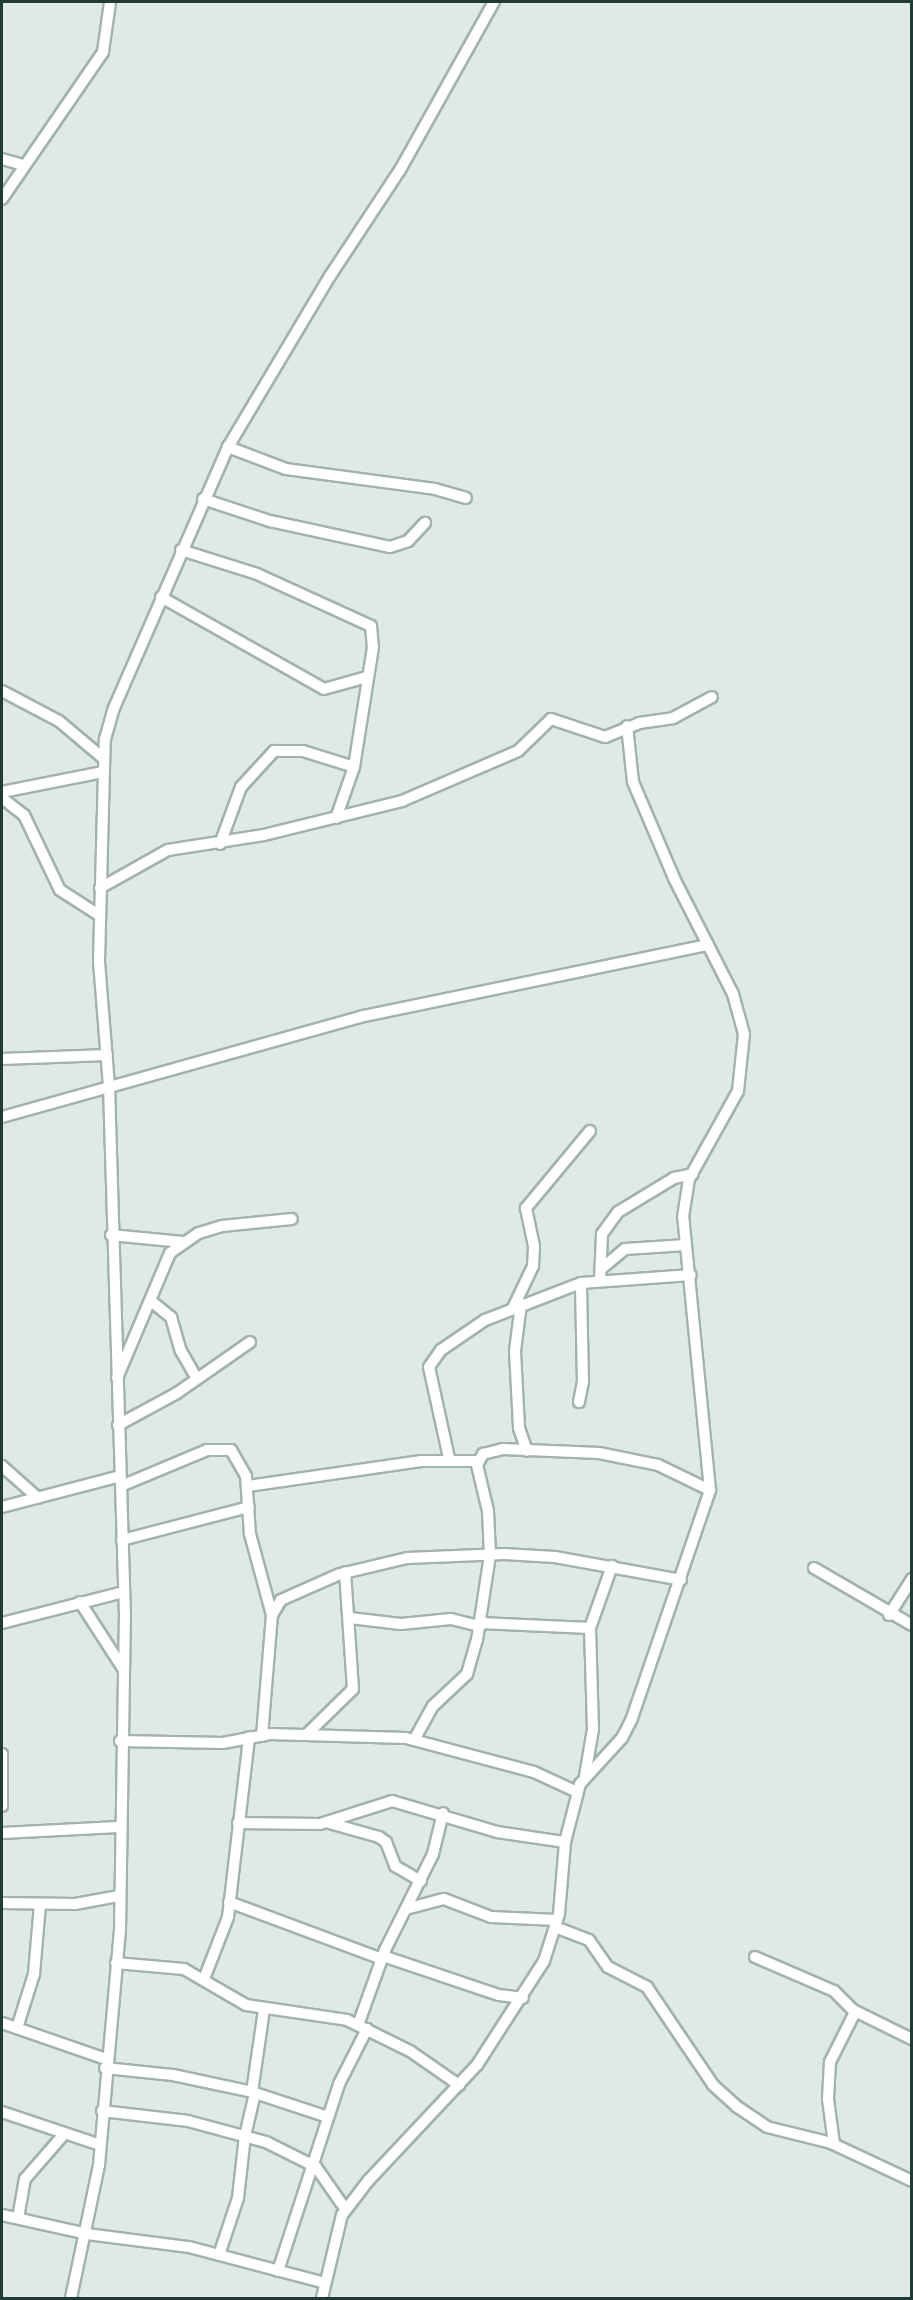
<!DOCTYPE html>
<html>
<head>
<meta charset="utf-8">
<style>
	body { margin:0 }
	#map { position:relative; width:913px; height:2300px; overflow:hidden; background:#dfeae6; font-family:Raleway,sans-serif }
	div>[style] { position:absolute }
	.roads { filter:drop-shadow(2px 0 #a2b2ae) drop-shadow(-2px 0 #a2b2ae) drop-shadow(0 2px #a2b2ae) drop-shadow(0 -2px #a2b2ae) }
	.minor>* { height:10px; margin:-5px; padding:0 5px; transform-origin:5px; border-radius:5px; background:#fff }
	span { translate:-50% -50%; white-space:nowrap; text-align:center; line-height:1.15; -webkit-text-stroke:6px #eff7f4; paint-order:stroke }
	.frame { position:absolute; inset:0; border:3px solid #203a36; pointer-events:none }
</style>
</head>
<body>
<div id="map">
	<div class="roads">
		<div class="minor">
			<div style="left:2px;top:159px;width:22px;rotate:16deg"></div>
			<div style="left:2px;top:199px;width:178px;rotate:-55.5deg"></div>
			<div style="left:103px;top:52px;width:50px;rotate:-82deg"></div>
			<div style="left:228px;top:447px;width:62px;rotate:20.8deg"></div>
			<div style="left:286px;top:469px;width:150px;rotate:7.6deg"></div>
			<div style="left:435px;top:489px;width:32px;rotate:16deg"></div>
			<div style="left:203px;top:499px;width:71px;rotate:18.2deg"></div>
			<div style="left:270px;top:521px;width:123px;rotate:12.2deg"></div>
			<div style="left:390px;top:547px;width:19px;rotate:-18deg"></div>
			<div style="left:408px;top:541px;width:25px;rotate:-47deg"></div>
			<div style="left:181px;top:550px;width:80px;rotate:17.5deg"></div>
			<div style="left:257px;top:574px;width:125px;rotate:24.5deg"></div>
			<div style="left:371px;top:626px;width:21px;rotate:85deg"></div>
			<div style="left:373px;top:647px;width:121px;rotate:99deg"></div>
			<div style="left:354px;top:767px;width:54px;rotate:109.4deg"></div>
			<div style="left:161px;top:597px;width:187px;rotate:29.4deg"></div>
			<div style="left:324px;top:689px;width:45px;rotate:-15.6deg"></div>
			<div style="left:2px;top:691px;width:64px;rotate:27.8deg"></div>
			<div style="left:59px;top:721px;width:57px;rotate:40.1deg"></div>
			<div style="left:2px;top:792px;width:103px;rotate:-11.2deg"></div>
			<div style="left:2px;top:798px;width:28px;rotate:38deg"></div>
			<div style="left:24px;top:815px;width:83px;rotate:64.4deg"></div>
			<div style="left:60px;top:890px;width:46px;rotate:32.7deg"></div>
			<div style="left:220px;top:844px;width:61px;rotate:-69.8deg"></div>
			<div style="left:241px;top:787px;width:49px;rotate:-47.5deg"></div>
			<div style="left:274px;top:751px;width:29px"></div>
			<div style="left:303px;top:751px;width:53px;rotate:17.4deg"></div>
			<div style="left:100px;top:888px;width:78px;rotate:-29.2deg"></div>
			<div style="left:168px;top:850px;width:97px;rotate:-8.9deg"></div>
			<div style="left:264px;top:835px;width:142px;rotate:-13.8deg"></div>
			<div style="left:402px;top:801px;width:126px;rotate:-23.3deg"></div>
			<div style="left:518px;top:751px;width:46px;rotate:-44.1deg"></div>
			<div style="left:551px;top:719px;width:57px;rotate:18.4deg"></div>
			<div style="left:605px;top:737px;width:37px;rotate:-22deg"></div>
			<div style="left:639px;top:723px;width:34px;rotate:-8deg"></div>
			<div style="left:673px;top:718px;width:44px;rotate:-28.3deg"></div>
			<div style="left:2px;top:1059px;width:105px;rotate:-2.2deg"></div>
			<div style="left:2px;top:1117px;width:376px;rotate:-15.6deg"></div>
			<div style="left:364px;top:1016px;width:351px;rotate:-11.7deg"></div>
			<div style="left:111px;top:1235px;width:72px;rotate:5.6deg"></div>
			<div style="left:601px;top:1269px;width:31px;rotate:-40deg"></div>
			<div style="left:625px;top:1249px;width:61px;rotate:-3.8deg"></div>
			<div style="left:600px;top:1280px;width:46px;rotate:-87.5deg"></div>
			<div style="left:602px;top:1234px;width:27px;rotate:-54deg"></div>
			<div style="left:618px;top:1212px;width:66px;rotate:-31.3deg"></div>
			<div style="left:674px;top:1178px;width:19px;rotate:-12deg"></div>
			<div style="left:151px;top:1301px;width:26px;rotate:39deg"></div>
			<div style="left:171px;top:1317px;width:35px;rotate:74deg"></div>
			<div style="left:181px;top:1351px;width:32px;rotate:60deg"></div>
			<div style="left:521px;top:1304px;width:47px;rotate:97.3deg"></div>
			<div style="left:515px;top:1351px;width:77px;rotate:87deg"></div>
			<div style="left:519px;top:1428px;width:24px;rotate:71deg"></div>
			<div style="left:513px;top:1308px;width:47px;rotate:-64.5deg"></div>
			<div style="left:533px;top:1266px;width:20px;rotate:-87deg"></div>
			<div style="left:534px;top:1246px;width:39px;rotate:-102deg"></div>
			<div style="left:526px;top:1208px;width:100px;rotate:-50.3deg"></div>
			<div style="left:117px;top:1378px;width:136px;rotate:-67deg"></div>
			<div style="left:170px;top:1253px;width:35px;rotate:-35deg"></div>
			<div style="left:199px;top:1233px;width:24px;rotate:-17deg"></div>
			<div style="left:222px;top:1226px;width:70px;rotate:-5.7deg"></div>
			<div style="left:579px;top:1402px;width:20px;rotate:-79deg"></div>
			<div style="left:583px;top:1382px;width:99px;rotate:-91.2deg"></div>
			<div style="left:118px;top:1425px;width:67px;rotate:-28.5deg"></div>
			<div style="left:177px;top:1393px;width:89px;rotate:-34.9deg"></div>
			<div style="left:449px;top:1458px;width:93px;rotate:-102.4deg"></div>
			<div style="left:429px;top:1367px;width:21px;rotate:-55deg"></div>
			<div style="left:441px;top:1350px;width:53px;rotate:-34.3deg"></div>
			<div style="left:485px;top:1320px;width:103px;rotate:-21.1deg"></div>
			<div style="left:581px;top:1283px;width:110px;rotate:-4.2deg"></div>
			<div style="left:2px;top:1466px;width:48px;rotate:41.6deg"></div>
			<div style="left:121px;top:1486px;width:93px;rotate:-22.7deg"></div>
			<div style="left:207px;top:1450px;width:24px"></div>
			<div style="left:231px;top:1450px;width:30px;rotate:60deg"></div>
			<div style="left:246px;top:1476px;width:58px;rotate:86.1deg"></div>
			<div style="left:250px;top:1534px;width:84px;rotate:74.8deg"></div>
			<div style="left:248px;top:1486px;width:175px;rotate:-8.2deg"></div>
			<div style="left:421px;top:1461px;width:57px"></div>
			<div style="left:2px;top:1507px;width:122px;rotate:-14.7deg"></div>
			<div style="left:122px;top:1540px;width:131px;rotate:-14.6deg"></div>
			<div style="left:814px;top:1568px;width:113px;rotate:30.2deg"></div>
			<div style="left:80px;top:1602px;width:81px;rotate:57.1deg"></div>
			<div style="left:889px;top:1615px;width:43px;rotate:-57.4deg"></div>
			<div style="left:350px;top:1618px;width:51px;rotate:6.7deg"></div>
			<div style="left:401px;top:1624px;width:50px;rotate:-5.7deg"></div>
			<div style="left:451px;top:1619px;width:30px;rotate:14deg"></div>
			<div style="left:2px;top:1623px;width:126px;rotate:-14.3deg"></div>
			<div style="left:480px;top:1623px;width:110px;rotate:2.6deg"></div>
			<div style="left:306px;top:1735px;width:66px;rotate:-44.4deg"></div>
			<div style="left:353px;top:1689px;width:117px;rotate:-93.9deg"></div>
			<div style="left:262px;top:1736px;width:121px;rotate:-85.3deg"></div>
			<div style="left:272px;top:1615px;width:17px;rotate:-59deg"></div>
			<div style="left:281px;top:1600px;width:64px;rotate:-23.8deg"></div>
			<div style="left:340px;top:1574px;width:69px;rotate:-13.4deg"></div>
			<div style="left:407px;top:1558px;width:97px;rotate:-2.4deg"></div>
			<div style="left:504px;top:1554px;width:51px;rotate:3.4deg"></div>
			<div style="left:555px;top:1557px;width:128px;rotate:10.3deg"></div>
			<div style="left:414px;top:1740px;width:39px;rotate:-61deg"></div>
			<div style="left:433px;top:1706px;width:47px;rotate:-43.3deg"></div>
			<div style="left:467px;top:1674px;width:35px;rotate:-74deg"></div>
			<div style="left:477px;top:1640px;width:86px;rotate:-81.3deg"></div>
			<div style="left:490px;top:1555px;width:44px;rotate:-92.6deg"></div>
			<div style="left:488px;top:1511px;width:47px;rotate:-103.4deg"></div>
			<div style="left:477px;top:1465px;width:13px;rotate:-61deg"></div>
			<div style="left:483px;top:1454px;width:21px;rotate:-14deg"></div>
			<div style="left:503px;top:1449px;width:96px;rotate:2.4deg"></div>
			<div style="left:599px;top:1453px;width:60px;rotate:11.5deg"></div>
			<div style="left:658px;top:1465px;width:58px;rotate:25.7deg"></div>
			<div style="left:120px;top:1741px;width:103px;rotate:1.1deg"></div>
			<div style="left:223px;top:1743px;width:48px;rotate:-10.8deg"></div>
			<div style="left:270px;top:1734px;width:136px;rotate:1.7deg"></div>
			<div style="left:406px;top:1738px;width:132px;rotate:14.9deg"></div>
			<div style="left:534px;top:1772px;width:47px;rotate:24.9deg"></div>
			<div style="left:2px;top:1754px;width:52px;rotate:90deg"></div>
			<div style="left:585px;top:1776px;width:48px;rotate:-80.3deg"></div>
			<div style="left:593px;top:1729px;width:101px;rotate:-91.7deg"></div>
			<div style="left:590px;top:1628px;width:66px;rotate:-70.5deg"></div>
			<div style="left:238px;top:1823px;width:82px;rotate:0.7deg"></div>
			<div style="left:320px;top:1824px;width:76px;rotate:-17.7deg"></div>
			<div style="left:392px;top:1801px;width:109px;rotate:16.4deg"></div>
			<div style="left:497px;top:1832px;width:69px;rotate:8.4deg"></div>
			<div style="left:329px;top:1823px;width:52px;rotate:15.6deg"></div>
			<div style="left:379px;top:1837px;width:9px;rotate:36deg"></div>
			<div style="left:386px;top:1842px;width:26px;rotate:69deg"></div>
			<div style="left:395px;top:1866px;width:30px;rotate:30deg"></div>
			<div style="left:2px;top:1833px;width:116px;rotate:-3deg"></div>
			<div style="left:229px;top:1902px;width:163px;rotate:20.4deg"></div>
			<div style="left:2px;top:1903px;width:73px;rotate:0.8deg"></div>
			<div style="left:75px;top:1904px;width:45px;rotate:-10.3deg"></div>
			<div style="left:406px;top:1909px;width:39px;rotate:-15deg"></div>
			<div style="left:444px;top:1899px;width:50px;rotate:21deg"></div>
			<div style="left:491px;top:1917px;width:66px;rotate:2.6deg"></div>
			<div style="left:555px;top:1927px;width:36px;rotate:21deg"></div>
			<div style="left:589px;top:1940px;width:33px;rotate:55deg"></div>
			<div style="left:608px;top:1967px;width:44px;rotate:27.1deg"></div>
			<div style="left:647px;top:1987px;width:118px;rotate:56deg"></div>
			<div style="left:713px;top:2085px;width:31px;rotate:42deg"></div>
			<div style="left:736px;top:2106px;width:37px;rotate:34deg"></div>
			<div style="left:767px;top:2127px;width:66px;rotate:14deg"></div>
			<div style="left:831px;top:2143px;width:89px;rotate:25.1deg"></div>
			<div style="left:383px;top:1956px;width:122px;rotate:18.6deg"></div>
			<div style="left:499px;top:1995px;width:24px;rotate:7deg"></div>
			<div style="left:755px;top:1957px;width:86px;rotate:23.3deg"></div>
			<div style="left:834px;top:1991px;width:27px;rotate:45deg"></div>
			<div style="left:853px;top:2010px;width:66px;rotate:26.2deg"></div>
			<div style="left:116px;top:1963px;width:68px;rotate:5deg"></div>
			<div style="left:184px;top:1969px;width:72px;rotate:30.1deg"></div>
			<div style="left:246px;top:2005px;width:102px;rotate:8.4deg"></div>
			<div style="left:347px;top:2020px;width:70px;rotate:26.2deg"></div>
			<div style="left:410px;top:2051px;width:60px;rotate:34.8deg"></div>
			<div style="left:204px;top:1979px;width:66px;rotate:-68.8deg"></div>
			<div style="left:228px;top:1917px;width:181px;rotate:-83.3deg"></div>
			<div style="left:2px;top:2023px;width:110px;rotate:19.1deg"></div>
			<div style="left:358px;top:2025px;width:80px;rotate:-70.2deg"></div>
			<div style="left:385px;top:1950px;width:107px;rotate:-63.4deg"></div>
			<div style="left:433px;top:1854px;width:42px;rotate:-76.3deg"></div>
			<div style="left:17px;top:2028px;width:57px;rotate:-72.5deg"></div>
			<div style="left:34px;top:1974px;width:70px;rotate:-85.1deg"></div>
			<div style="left:105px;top:2068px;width:68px;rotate:5.9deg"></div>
			<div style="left:173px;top:2075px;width:81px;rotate:12.1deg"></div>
			<div style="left:252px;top:2092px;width:80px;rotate:18.2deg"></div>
			<div style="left:252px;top:2092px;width:83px;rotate:-81.7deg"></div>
			<div style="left:102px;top:2111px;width:87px;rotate:6.6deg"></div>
			<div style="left:188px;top:2121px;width:81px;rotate:15.1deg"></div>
			<div style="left:266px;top:2142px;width:56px;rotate:26.6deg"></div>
			<div style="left:316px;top:2167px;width:52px;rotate:55.1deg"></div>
			<div style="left:2px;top:2112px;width:103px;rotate:18.6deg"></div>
			<div style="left:834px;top:2144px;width:45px;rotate:-97.6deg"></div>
			<div style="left:828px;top:2099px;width:37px;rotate:-87deg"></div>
			<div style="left:830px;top:2062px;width:56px;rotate:-63.4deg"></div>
			<div style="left:2px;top:2215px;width:87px;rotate:12.6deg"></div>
			<div style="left:87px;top:2234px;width:103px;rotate:7.3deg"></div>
			<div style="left:189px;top:2247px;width:141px;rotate:14.8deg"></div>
			<div style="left:18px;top:2218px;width:40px;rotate:-80deg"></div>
			<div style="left:25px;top:2179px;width:60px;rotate:-49.1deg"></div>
			<div style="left:219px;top:2255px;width:60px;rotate:-71.6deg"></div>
			<div style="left:238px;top:2198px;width:62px;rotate:-83.6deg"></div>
			<div style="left:245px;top:2136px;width:44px;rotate:-76.9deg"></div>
			<div style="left:278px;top:2271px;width:197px;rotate:-71.9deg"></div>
			<div style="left:339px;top:2084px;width:62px;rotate:-63deg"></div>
			<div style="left:71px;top:2298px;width:136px;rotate:-78.1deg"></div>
			<div style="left:99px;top:2165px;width:236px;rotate:-84.9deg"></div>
			<div style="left:120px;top:1930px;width:314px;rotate:-89.1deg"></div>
			<div style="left:125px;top:1616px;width:530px;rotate:-91.73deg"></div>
			<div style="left:109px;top:1086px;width:125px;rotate:-94.6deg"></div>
			<div style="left:99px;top:961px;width:222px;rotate:-88.5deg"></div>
			<div style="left:105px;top:739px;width:32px;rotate:-74deg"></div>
			<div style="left:114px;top:708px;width:285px;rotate:-66.4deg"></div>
			<div style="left:228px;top:447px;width:199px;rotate:-59.2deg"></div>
			<div style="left:330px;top:276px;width:127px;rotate:-56.6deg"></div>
			<div style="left:400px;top:170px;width:193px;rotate:-60.8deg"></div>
			<div style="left:322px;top:2298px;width:85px;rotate:-76.5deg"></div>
			<div style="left:342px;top:2215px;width:43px;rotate:-52.6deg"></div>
			<div style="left:368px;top:2181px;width:159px;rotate:-46.8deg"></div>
			<div style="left:477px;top:2065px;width:124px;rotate:-57.2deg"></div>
			<div style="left:544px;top:1961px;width:49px;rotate:-72.3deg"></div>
			<div style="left:559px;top:1914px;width:72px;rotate:-85.2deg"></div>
			<div style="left:565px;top:1842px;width:60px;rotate:-75.5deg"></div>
			<div style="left:580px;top:1784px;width:62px;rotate:-47.6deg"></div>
			<div style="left:622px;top:1738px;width:22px;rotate:-63deg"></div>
			<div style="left:632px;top:1718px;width:241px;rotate:-71.1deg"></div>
			<div style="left:710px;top:1490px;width:274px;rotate:-95.6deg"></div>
			<div style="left:683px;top:1217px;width:38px;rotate:-81deg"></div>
			<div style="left:689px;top:1179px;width:101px;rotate:-60.9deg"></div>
			<div style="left:738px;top:1091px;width:57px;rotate:-84deg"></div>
			<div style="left:744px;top:1034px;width:41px;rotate:-105.4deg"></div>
			<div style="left:733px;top:994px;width:130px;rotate:-117deg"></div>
			<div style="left:674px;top:878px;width:104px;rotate:-113.1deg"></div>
			<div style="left:633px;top:782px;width:56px;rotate:-96.1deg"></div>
		</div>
	</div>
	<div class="frame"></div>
</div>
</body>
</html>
